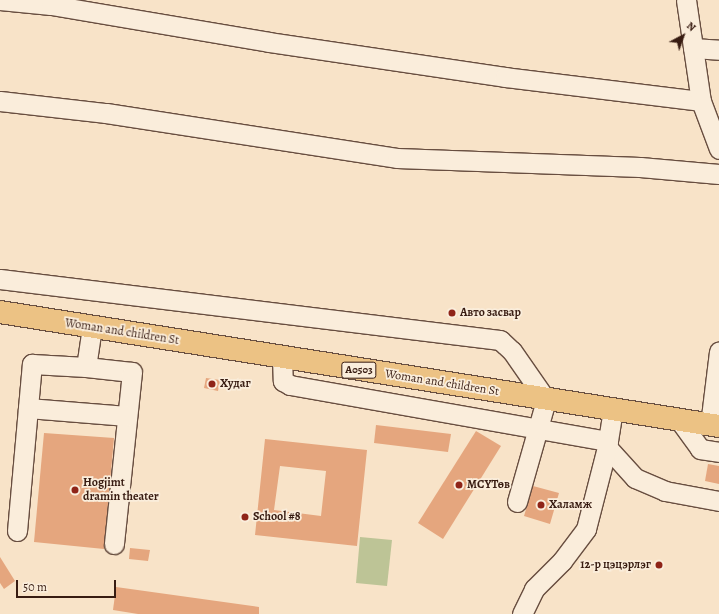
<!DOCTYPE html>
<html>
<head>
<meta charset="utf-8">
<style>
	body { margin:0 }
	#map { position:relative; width:719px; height:614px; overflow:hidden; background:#f8e3c8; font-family:Alegreya,serif }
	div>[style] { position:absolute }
	.green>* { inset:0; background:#bdc496 }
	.building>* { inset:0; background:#e5a67e }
	.roads { filter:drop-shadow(1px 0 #684e40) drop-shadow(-1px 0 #684e40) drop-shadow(0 1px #684e40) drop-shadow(0 -1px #684e40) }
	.minor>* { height:19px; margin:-9.5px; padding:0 9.5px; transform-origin:9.5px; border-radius:9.5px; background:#faeddb }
	.major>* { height:22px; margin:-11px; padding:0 11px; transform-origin:11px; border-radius:11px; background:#ecc284 }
	.dots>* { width:11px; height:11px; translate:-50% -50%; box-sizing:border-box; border:2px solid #faeddb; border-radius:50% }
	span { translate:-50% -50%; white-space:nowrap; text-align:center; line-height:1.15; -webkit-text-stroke:3.5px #faeddb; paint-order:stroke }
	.shield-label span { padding:1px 3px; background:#faeddb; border:1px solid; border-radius:3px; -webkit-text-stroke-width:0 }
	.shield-label { font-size:11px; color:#381c12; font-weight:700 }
	.poi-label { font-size:12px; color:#381c12; font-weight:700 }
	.left { translate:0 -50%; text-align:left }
	.right { translate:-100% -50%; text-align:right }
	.street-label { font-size:12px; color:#381c12 }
	.north { position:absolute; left:663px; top:16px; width:40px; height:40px; -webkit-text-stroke:3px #faeddb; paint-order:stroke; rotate:41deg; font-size:11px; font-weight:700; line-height:16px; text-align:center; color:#381c12 }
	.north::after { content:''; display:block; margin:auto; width:14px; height:18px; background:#381c12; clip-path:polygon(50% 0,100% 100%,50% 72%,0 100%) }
	.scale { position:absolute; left:16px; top:580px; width:100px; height:18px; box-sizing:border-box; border:2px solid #381c12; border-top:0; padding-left:5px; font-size:12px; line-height:14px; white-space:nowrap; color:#381c12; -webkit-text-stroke:3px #faeddb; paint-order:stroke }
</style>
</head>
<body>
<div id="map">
	<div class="green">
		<div style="clip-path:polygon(360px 537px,392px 540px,387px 586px,356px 583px)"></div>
	</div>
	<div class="building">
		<div style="clip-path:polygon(206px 378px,220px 380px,218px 391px,204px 388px)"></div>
		<div style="clip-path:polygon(376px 425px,451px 434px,448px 452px,374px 443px)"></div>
		<div style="clip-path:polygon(476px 431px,501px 446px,443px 539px,418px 523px)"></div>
		<div style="clip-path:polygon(44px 433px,114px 438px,104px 549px,34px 542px)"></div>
		<div style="clip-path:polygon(evenodd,265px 439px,367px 450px,357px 546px,255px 535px,265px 439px,280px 466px,326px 471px,321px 516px,274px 510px,280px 466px)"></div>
		<div style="clip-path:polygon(708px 464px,719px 466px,719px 484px,705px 481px)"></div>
		<div style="clip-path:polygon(533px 486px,559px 493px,550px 524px,524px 516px)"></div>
		<div style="clip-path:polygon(130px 548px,150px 550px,148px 561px,129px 559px)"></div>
		<div style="clip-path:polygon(0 557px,15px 581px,4px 589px,0 583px)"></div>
		<div style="clip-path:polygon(116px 587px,259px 607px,259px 614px,138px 614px,113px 610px)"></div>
	</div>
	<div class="roads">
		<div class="minor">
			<div style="left:0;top:0;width:51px;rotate:5.6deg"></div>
			<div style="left:51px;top:5px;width:221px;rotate:9.6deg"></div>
			<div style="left:269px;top:42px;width:239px;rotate:8.4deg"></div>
			<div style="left:505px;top:77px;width:197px;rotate:7deg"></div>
			<div style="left:686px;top:0;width:102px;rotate:81.6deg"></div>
			<div style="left:701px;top:101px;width:51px;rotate:69.4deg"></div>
			<div style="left:693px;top:48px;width:26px;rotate:4deg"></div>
			<div style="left:0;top:101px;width:107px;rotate:6.5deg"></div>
			<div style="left:106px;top:113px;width:294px;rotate:8.8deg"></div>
			<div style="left:397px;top:158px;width:243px;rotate:2.1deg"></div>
			<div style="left:640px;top:167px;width:79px;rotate:5.1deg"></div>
			<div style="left:0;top:279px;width:504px;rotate:6.96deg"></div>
			<div style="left:500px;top:340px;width:16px;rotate:43deg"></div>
			<div style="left:512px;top:351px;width:60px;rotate:55.2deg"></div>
			<div style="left:546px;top:400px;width:106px;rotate:105.9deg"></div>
			<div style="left:92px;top:327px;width:40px;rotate:98.5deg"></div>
			<div style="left:86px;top:367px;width:46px;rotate:6.2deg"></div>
			<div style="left:132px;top:372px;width:173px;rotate:96deg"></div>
			<div style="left:282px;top:358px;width:23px;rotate:88deg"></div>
			<div style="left:283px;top:381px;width:8px;rotate:30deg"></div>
			<div style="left:290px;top:385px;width:323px;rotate:10deg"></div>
			<div style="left:28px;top:408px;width:99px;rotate:4.6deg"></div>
			<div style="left:680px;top:421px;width:34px;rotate:54deg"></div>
			<div style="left:700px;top:449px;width:19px;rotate:9deg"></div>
			<div style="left:710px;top:425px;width:74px;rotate:-83deg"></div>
			<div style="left:607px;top:447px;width:42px;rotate:47.9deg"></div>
			<div style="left:635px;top:478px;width:33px;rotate:23deg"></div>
			<div style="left:665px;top:491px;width:55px;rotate:10.5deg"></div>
			<div style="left:17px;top:531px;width:168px;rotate:-84.9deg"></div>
			<div style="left:32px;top:364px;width:54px;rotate:3.2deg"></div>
			<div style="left:522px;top:614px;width:28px;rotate:-64deg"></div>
			<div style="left:534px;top:589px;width:40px;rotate:-45deg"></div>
			<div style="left:562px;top:561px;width:40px;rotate:-53deg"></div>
			<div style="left:586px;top:529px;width:85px;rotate:-75.6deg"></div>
			<div style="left:607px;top:447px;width:38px;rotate:-81deg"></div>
		</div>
		<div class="major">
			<div style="left:0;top:312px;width:728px;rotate:9.01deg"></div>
		</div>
	</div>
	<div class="dots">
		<div style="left:452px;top:313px;background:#8f2418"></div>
		<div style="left:212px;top:384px;background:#8f2418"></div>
		<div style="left:459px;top:485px;background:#8f2418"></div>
		<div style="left:75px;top:490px;background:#8f2418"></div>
		<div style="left:541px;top:505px;background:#8f2418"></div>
		<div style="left:245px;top:517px;background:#8f2418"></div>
		<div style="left:659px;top:565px;background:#8f2418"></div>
	</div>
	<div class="shield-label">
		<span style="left:359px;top:370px">A0503</span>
	</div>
	<div class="poi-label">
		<span class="left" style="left:460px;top:313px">Авто засвар</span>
		<span class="left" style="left:220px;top:384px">Худаг</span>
		<span class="left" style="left:83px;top:490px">Hogjimt<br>dramin theater</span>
		<span class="left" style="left:467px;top:485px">МСҮТөв</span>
		<span class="left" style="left:549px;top:505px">Халамж</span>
		<span class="left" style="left:253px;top:517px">School #8</span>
		<span class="right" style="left:651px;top:565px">12-р цэцэрлэг</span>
	</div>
	<div class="street-label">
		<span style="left:122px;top:332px;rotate:9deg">Woman and children St</span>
		<span style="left:442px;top:383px;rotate:9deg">Woman and children St</span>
	</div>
	<div class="north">N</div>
	<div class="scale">50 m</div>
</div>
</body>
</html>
